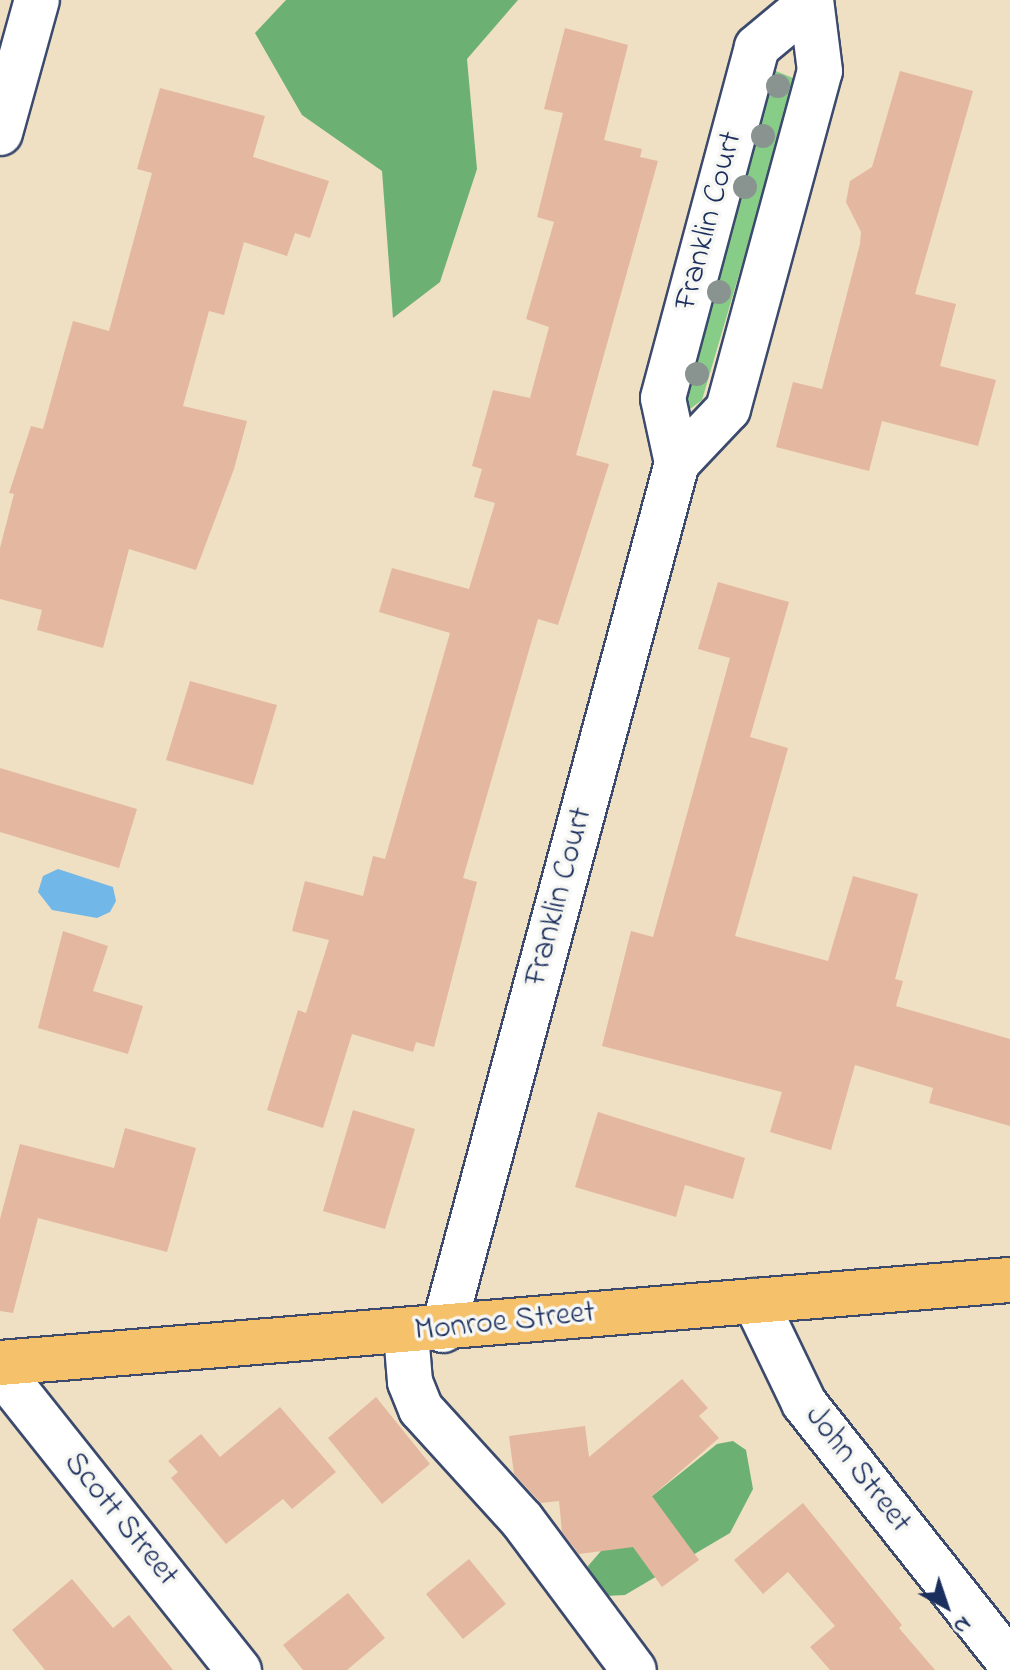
<!DOCTYPE html>
<html>
<head>
<meta charset="utf-8">
<style>
	body { margin:0 }
	#map { position:relative; width:1010px; height:1670px; overflow:hidden; background:#efe0c3; font-family:"Indie Flower",sans-serif }
	div>[style] { position:absolute }
	.green>* { inset:0; background:#87cd88 }
	.forest>* { inset:0; background:#6db074 }
	.water>* { inset:0; background:#71b7e8 }
	.building>* { inset:0; background:#e4b7a0 }
	.roads { filter:drop-shadow(2px 0 #3b4a6d) drop-shadow(-2px 0 #3b4a6d) drop-shadow(0 2px #3b4a6d) drop-shadow(0 -2px #3b4a6d) }
	.minor>* { height:44px; margin:-22px; padding:0 22px; transform-origin:22px; border-radius:22px; background:#fff }
	.major>* { height:44px; margin:-22px; padding:0 22px; transform-origin:22px; border-radius:22px; background:#f5c16b }
	.trees>* { width:24px; height:24px; margin:-12px; border-radius:50%; background:#899491 }
	span { translate:-50% -50%; white-space:nowrap; text-align:center; line-height:1.15; -webkit-text-stroke:7px #f6f6f2; paint-order:stroke }
	.street-label { font-size:32px; color:#1b2f5e }
	.north { position:absolute; left:906px; top:1566px; width:80px; height:80px; -webkit-text-stroke:6px #f6f6f2; paint-order:stroke; rotate:140deg; font-size:22px; font-weight:700; line-height:32px; text-align:center; color:#1b2f5e }
	.north::after { content:''; display:block; margin:auto; width:28px; height:36px; background:#1b2f5e; clip-path:polygon(50% 0,100% 100%,50% 72%,0 100%) }
</style>
</head>
<body>
<div id="map">
	<div class="green">
		<div style="clip-path:polygon(776px 71px,793px 78px,793px 91px,702px 400px,690px 409px,683px 405px,767px 79px)"></div>
	</div>
	<div class="forest">
		<div style="clip-path:polygon(286px 0,518px 0,467px 59px,477px 169px,440px 282px,393px 318px,382px 171px,302px 115px,255px 33px)"></div>
		<div style="clip-path:polygon(733px 1441px,746px 1450px,753px 1489px,730px 1533px,625px 1595px,606px 1596px,592px 1582px,588px 1566px,641px 1505px,717px 1444px)"></div>
	</div>
	<div class="water">
		<div style="clip-path:polygon(58px 869px,113px 887px,116px 901px,110px 912px,97px 918px,52px 910px,38px 892px,43px 876px)"></div>
	</div>
	<div class="building">
		<div style="clip-path:polygon(565px 28px,628px 45px,604px 140px,642px 149px,640px 157px,658px 161px,576px 455px,609px 464px,558px 625px,538px 619px,463px 878px,477px 882px,434px 1047px,416px 1042px,413px 1052px,352px 1034px,323px 1128px,267px 1110px,298px 1010px,306px 1013px,329px 940px,292px 931px,305px 881px,363px 896px,373px 856px,385px 859px,450px 633px,379px 612px,392px 568px,469px 589px,495px 503px,474px 497px,482px 469px,472px 466px,493px 390px,530px 398px,549px 327px,526px 319px,554px 222px,537px 217px,563px 113px,544px 109px)"></div>
		<div style="clip-path:polygon(900px 71px,973px 91px,915px 294px,956px 304px,940px 366px,996px 380px,978px 446px,882px 421px,869px 471px,776px 447px,793px 382px,822px 389px,860px 244px,861px 232px,846px 202px,850px 181px,872px 167px)"></div>
		<div style="clip-path:polygon(160px 88px,265px 116px,253px 157px,329px 181px,310px 238px,295px 233px,287px 256px,244px 242px,224px 315px,209px 311px,183px 406px,247px 421px,234px 469px,196px 570px,129px 549px,103px 648px,37px 630px,42px 610px,0 599px,0 548px,14px 494px,9px 493px,31px 426px,43px 429px,73px 321px,109px 331px,152px 173px,137px 169px)"></div>
		<div style="clip-path:polygon(718px 582px,789px 602px,750px 737px,788px 748px,735px 936px,828px 961px,853px 876px,918px 894px,895px 979px,903px 981px,896px 1006px,1010px 1039px,1010px 1126px,929px 1103px,933px 1088px,855px 1065px,831px 1150px,770px 1132px,782px 1092px,602px 1046px,631px 931px,653px 937px,730px 658px,698px 649px)"></div>
		<div style="clip-path:polygon(190px 681px,277px 705px,253px 785px,166px 760px)"></div>
		<div style="clip-path:polygon(0 768px,137px 809px,119px 868px,0 832px)"></div>
		<div style="clip-path:polygon(63px 931px,108px 946px,93px 991px,143px 1006px,128px 1054px,38px 1028px)"></div>
		<div style="clip-path:polygon(353px 1110px,415px 1129px,385px 1229px,323px 1211px)"></div>
		<div style="clip-path:polygon(598px 1112px,745px 1158px,733px 1199px,685px 1185px,676px 1217px,575px 1187px)"></div>
		<div style="clip-path:polygon(125px 1128px,196px 1148px,167px 1252px,38px 1218px,13px 1313px,0 1311px,0 1219px,20px 1144px,114px 1168px)"></div>
		<div style="clip-path:polygon(682px 1379px,708px 1408px,699px 1416px,719px 1438px,652px 1496px,699px 1560px,662px 1587px,633px 1547px,579px 1554px,562px 1532px,559px 1501px,541px 1503px,514px 1474px,509px 1436px,585px 1426px,589px 1457px)"></div>
		<div style="clip-path:polygon(376px 1397px,430px 1464px,382px 1504px,328px 1438px)"></div>
		<div style="clip-path:polygon(280px 1407px,336px 1472px,292px 1509px,283px 1499px,226px 1544px,171px 1478px,178px 1472px,168px 1461px,201px 1434px,220px 1457px)"></div>
		<div style="clip-path:polygon(803px 1503px,902px 1625px,899px 1628px,935px 1670px,830px 1670px,810px 1647px,835px 1626px,788px 1572px,763px 1594px,734px 1560px)"></div>
		<div style="clip-path:polygon(469px 1559px,506px 1604px,463px 1639px,426px 1594px)"></div>
		<div style="clip-path:polygon(72px 1579px,113px 1628px,129px 1615px,173px 1670px,45px 1670px,12px 1630px)"></div>
		<div style="clip-path:polygon(348px 1593px,385px 1638px,347px 1670px,303px 1670px,283px 1645px)"></div>
	</div>
	<div class="roads">
		<div class="minor">
			<div style="left:0;top:133px;width:138px;rotate:-74.5deg"></div>
			<div style="left:677px;top:463px;width:74px;rotate:-46.6deg"></div>
			<div style="left:728px;top:409px;width:350px;rotate:-74.8deg"></div>
			<div style="left:820px;top:71px;width:72px;rotate:-97.2deg"></div>
			<div style="left:755px;top:1301px;width:113px;rotate:64.3deg"></div>
			<div style="left:804px;top:1403px;width:332px;rotate:51.6deg"></div>
			<div style="left:443px;top:1330px;width:898px;rotate:-74.9deg"></div>
			<div style="left:677px;top:463px;width:66px;rotate:-102.2deg"></div>
			<div style="left:663px;top:398px;width:363px;rotate:-75deg"></div>
			<div style="left:757px;top:47px;width:69px;rotate:-39.7deg"></div>
			<div style="left:406px;top:1333px;width:49px;rotate:85.3deg"></div>
			<div style="left:410px;top:1382px;width:29px;rotate:68deg"></div>
			<div style="left:421px;top:1409px;width:150px;rotate:47.7deg"></div>
			<div style="left:522px;top:1520px;width:187px;rotate:53.3deg"></div>
			<div style="left:0;top:1370px;width:384px;rotate:51.5deg"></div>
		</div>
		<div class="major">
			<div style="left:0;top:1363px;width:1013px;rotate:-4.7deg"></div>
		</div>
	</div>
	<div class="trees">
		<div style="left:778px;top:86px"></div>
		<div style="left:763px;top:136px"></div>
		<div style="left:745px;top:187px"></div>
		<div style="left:719px;top:292px"></div>
		<div style="left:697px;top:374px"></div>
	</div>
	<div class="street-label">
		<span style="left:710px;top:221px;rotate:-75deg">Franklin Court</span>
		<span style="left:560px;top:897px;rotate:-75deg">Franklin Court</span>
		<span style="left:505px;top:1323px;rotate:-6deg">Monroe Street</span>
		<span style="left:857px;top:1470px;rotate:52deg">John Street</span>
		<span style="left:120px;top:1520px;rotate:51deg">Scott Street</span>
	</div>
	<div class="north">N</div>
</div>
</body>
</html>
